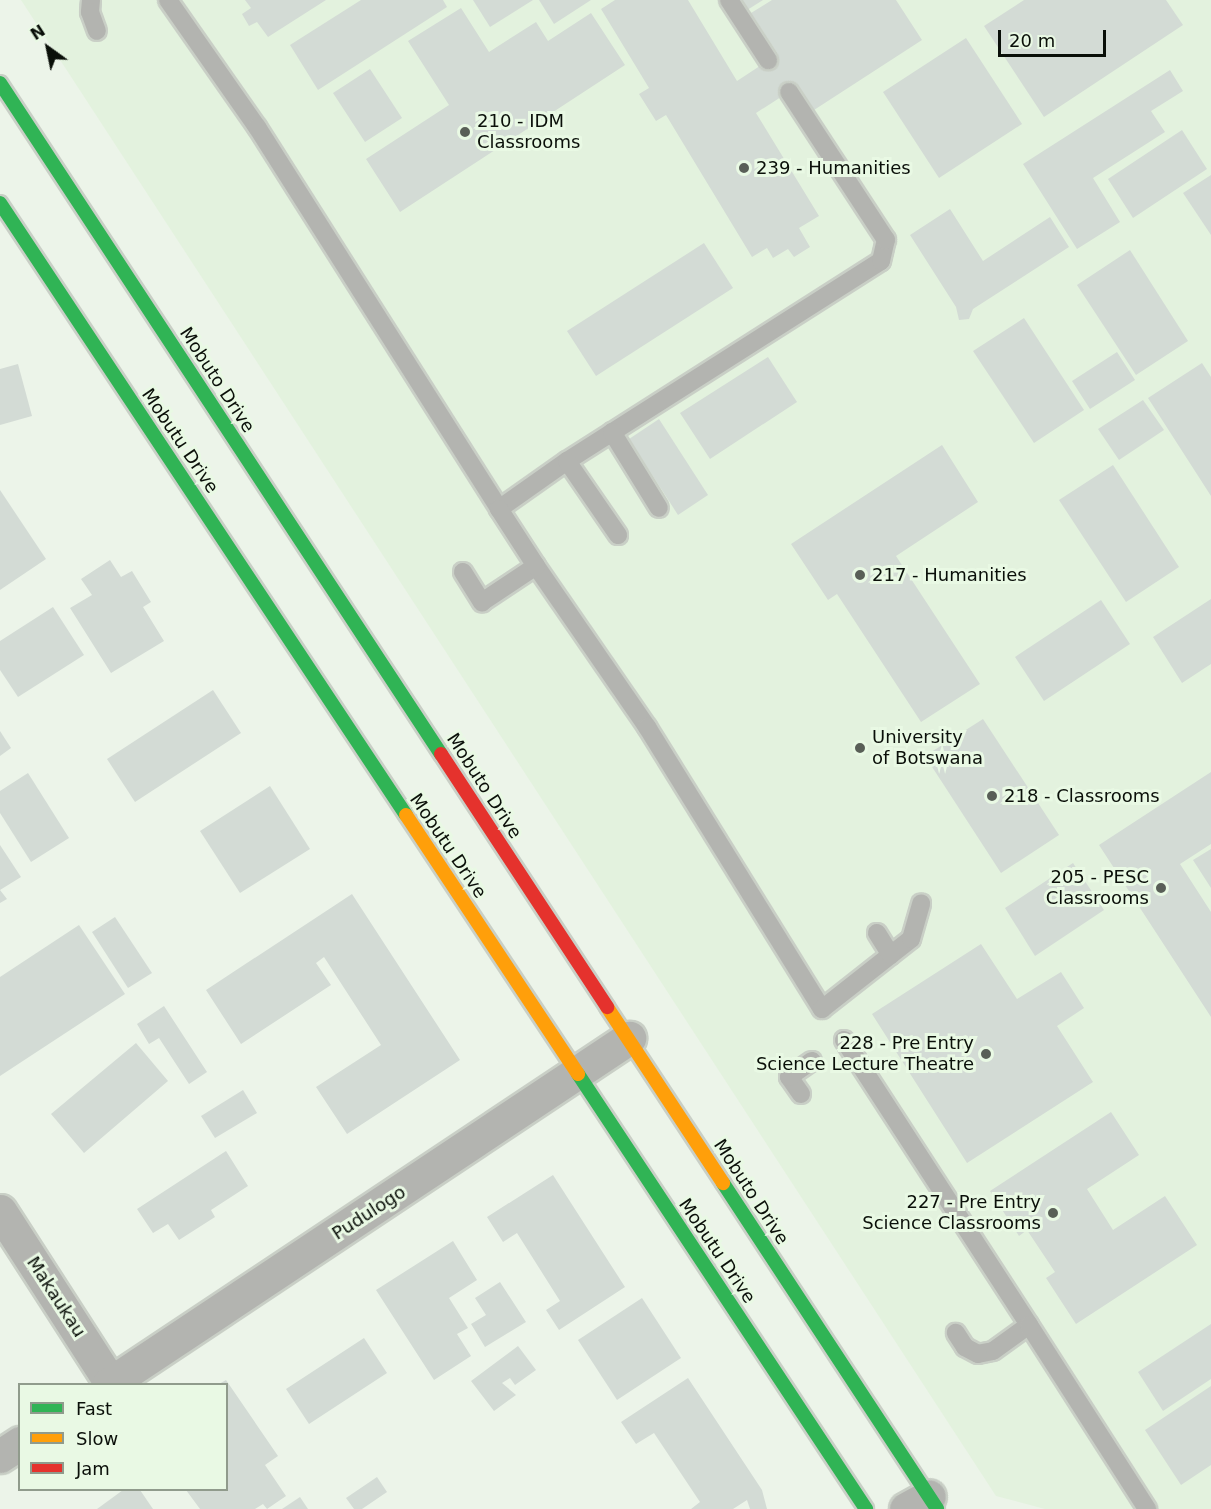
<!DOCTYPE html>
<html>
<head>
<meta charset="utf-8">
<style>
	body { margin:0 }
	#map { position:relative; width:1211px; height:1509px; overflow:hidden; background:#ecf4e9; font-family:"DejaVu Sans",sans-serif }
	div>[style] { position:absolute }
	.built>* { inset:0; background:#e3f2de }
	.building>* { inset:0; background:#d3dbd5 }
	.roads { filter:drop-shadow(2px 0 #c9cfc6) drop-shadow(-2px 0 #c9cfc6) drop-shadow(0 2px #c9cfc6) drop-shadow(0 -2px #c9cfc6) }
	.lane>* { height:18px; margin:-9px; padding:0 9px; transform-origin:9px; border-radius:9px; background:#b3b4b0 }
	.street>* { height:33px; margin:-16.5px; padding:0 16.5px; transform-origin:16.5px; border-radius:16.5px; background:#b3b4b0 }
	.fast>* { height:14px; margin:-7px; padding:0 7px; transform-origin:7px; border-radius:7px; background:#30b455 }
	.slow>* { height:14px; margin:-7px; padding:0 7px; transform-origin:7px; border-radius:7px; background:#ff9f0a }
	.jam>* { height:14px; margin:-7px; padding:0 7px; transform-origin:7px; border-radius:7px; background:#e5322d }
	.dots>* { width:16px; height:16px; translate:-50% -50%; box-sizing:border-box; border:3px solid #e9f9e4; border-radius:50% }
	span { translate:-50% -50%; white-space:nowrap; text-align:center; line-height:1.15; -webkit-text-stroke:6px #e9f9e4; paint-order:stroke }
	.poi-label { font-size:18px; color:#0a0f09 }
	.left { translate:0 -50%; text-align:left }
	.right { translate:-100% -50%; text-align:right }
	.street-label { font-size:18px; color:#0a0f09 }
	.legend { position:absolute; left:18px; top:1383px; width:210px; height:108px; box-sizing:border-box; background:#e9f9e4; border:2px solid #909b8c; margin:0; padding:8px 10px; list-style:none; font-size:18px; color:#0a0f09 }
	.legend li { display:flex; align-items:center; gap:12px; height:30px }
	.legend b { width:30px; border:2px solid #909b8c }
	.north { position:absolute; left:18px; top:18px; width:60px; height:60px; -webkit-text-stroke:4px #e9f9e4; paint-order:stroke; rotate:327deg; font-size:16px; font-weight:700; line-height:24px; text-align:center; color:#0a0f09 }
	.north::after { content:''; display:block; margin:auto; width:21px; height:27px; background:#0a0f09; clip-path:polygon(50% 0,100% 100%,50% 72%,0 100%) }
	.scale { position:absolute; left:998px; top:30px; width:108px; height:27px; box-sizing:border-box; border:3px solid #0a0f09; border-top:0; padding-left:8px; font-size:18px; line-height:21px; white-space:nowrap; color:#0a0f09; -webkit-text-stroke:4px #e9f9e4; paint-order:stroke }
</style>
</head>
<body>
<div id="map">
	<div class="built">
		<div style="clip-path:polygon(21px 0,1211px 0,1211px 1509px,1045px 1509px,996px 1496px)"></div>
	</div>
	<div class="building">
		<div style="clip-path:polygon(245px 0,326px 0,268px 37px,257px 22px,249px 26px,242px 14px,251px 8px)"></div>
		<div style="clip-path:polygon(361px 0,443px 0,447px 7px,318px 90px,290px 45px)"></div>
		<div style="clip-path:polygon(473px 0,533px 0,490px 27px)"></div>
		<div style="clip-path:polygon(539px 0,591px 0,554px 24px)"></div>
		<div style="clip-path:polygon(615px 0,688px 0,737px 81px,778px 54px,751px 13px,772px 0,896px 0,922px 40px,814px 110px,798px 86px,756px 113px,819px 216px,799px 228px,810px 247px,794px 257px,788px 249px,773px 258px,767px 248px,752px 257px,666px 115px,656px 121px,639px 94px,649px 88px,601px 9px)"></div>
		<div style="clip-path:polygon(736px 0,763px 0,744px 12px)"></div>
		<div style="clip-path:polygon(1024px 0,1166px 0,1183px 25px,1044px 117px,984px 26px)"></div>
		<div style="clip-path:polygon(461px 8px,489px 52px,536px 22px,548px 41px,591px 13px,625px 65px,400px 212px,366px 159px,449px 105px,408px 41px)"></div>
		<div style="clip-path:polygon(966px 38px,1022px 124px,939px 178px,883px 92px)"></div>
		<div style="clip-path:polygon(370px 69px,402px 118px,365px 142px,333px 93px)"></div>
		<div style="clip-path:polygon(1170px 70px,1183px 91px,1151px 111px,1165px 132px,1093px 178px,1120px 222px,1077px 249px,1023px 164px)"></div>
		<div style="clip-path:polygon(1182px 130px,1207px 169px,1133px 218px,1108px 179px)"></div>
		<div style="clip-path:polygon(1211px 175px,1211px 235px,1183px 193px)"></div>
		<div style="clip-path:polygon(950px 209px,983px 261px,1050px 217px,1069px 247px,973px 309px,969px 319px,959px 320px,956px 307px,910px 235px)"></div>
		<div style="clip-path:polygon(704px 243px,733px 288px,596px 376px,567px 331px)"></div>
		<div style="clip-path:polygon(1130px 250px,1188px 341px,1136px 375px,1077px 285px)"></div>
		<div style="clip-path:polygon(1024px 318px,1084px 410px,1034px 443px,973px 351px)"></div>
		<div style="clip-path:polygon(1117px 352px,1135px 380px,1090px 409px,1072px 381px)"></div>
		<div style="clip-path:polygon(768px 357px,797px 402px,710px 459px,680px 413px)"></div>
		<div style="clip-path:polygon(1202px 363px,1211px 377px,1211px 496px,1148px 398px)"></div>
		<div style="clip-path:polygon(18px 364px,32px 416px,0 425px,0 369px)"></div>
		<div style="clip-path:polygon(1143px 400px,1164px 430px,1119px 460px,1098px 429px)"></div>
		<div style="clip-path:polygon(659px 419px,708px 495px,678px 515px,629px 439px)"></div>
		<div style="clip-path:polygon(942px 445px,978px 502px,896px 556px,980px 684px,921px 722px,837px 594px,828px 600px,791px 544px)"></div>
		<div style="clip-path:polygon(1113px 465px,1179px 567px,1126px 602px,1059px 500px)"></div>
		<div style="clip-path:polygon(0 490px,46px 559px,0 590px)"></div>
		<div style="clip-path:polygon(110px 560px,121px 577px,132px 571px,151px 602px,143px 607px,164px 641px,111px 673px,70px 608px,92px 595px,81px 579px)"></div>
		<div style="clip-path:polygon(1211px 599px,1211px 664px,1182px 683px,1153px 637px)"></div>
		<div style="clip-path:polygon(1101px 600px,1130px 644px,1044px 701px,1015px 657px)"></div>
		<div style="clip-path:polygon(53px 607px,84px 655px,18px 697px,0 670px,0 641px)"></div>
		<div style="clip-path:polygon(213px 690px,241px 733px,135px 802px,107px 759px)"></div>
		<div style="clip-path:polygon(983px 719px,1059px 835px,1001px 873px,925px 756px)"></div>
		<div style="clip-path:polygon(0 731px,11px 748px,0 756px)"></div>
		<div style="clip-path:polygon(1211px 772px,1211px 844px,1180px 864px,1211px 912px,1211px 1017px,1099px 845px)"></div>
		<div style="clip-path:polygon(28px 773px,69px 838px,31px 862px,0 813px,0 791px)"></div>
		<div style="clip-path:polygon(270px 786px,310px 849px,240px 893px,200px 831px)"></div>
		<div style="clip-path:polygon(0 845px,21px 877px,0 890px,7px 899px,0 903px)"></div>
		<div style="clip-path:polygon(1211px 849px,1211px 888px,1193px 860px)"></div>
		<div style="clip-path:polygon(1073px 863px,1104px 910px,1035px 956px,1005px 908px)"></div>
		<div style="clip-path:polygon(352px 894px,460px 1060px,347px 1134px,316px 1087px,381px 1045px,324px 957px,316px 963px,331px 985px,241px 1044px,206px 990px)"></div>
		<div style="clip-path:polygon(115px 917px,152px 973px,128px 988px,92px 932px)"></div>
		<div style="clip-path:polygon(79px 925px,125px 994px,0 1076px,0 977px)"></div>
		<div style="clip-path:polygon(981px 944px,1017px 999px,1061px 972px,1084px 1008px,1057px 1026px,1093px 1082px,967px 1163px,872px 1014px)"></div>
		<div style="clip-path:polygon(164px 1006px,207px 1072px,189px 1084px,159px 1038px,149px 1044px,137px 1024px)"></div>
		<div style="clip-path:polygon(136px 1043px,168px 1081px,84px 1153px,51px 1114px)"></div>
		<div style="clip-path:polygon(243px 1090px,257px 1113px,215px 1138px,201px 1116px)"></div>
		<div style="clip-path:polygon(1111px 1112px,1139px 1155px,1087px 1189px,1113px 1230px,1165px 1196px,1197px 1245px,1076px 1324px,1046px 1278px,1055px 1272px,1027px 1230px,1019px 1236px,990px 1191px)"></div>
		<div style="clip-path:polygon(226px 1151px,248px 1186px,211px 1210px,215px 1217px,179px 1240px,168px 1224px,153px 1233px,137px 1209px)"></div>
		<div style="clip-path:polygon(553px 1175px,625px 1287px,559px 1330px,546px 1310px,560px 1301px,517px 1233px,503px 1242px,487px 1217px)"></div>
		<div style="clip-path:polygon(453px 1241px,477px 1280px,449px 1298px,468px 1328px,457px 1334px,471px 1356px,434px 1380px,376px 1290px)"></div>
		<div style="clip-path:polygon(500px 1282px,526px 1322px,485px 1347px,471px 1324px,486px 1315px,475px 1298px)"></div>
		<div style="clip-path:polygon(642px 1298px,681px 1358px,617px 1400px,578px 1340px)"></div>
		<div style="clip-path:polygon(1211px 1324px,1211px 1379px,1163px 1411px,1138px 1372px)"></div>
		<div style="clip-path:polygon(364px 1338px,387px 1373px,309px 1424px,286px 1389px)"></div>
		<div style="clip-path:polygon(518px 1346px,536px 1370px,515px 1385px,510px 1378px,502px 1383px,516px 1395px,494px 1411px,471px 1381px)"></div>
		<div style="clip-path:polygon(688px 1378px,762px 1490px,767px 1509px,750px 1509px,747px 1500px,733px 1509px,691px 1509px,700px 1502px,654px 1433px,636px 1444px,621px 1422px)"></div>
		<div style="clip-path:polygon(226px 1380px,278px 1456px,265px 1465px,286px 1496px,267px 1509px,263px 1504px,255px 1509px,200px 1509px,186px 1490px,226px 1490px,226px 1384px,219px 1384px)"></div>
		<div style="clip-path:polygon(1211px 1386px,1211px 1465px,1181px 1485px,1145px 1430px)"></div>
		<div style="clip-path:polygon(377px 1477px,387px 1492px,362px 1509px,354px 1509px,346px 1498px)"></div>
		<div style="clip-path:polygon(123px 1490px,140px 1490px,153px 1509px,97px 1509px)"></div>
		<div style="clip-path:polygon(300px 1497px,308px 1509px,282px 1509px)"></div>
	</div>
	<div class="roads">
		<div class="lane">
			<div style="left:91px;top:0;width:12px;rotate:95deg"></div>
			<div style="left:90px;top:12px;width:20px;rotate:70deg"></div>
			<div style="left:168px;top:0;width:155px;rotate:55deg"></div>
			<div style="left:257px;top:127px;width:452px;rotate:57.6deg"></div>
			<div style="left:499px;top:509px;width:83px;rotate:-35.2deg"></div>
			<div style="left:567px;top:461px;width:372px;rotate:-32.5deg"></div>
			<div style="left:881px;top:261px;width:22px;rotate:-77deg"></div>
			<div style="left:886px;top:240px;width:177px;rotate:-123.2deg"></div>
			<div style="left:729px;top:0;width:72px;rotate:57deg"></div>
			<div style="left:612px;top:432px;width:89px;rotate:58.3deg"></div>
			<div style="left:567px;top:461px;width:90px;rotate:55.4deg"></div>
			<div style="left:536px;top:566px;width:196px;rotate:55.4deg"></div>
			<div style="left:647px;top:727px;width:332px;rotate:58.2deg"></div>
			<div style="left:822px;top:1009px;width:113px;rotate:-38.2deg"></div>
			<div style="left:911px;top:939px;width:37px;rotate:-74deg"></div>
			<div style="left:463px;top:572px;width:36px;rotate:58deg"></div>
			<div style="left:482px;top:602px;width:65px;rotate:-33.7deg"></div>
			<div style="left:536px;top:566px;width:68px;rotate:-123deg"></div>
			<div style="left:877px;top:933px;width:26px;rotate:58deg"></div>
			<div style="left:844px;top:1040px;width:340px;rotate:57deg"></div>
			<div style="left:1029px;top:1325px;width:44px;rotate:144.2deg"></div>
			<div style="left:993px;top:1351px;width:15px;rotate:169deg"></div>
			<div style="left:978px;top:1354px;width:15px;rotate:-152deg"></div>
			<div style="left:965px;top:1347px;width:17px;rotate:-123deg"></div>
			<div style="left:801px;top:1094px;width:21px;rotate:-125deg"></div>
			<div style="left:789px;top:1077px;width:28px;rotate:-35deg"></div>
			<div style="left:1029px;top:1325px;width:219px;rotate:57.3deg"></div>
		</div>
		<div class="street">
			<div style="left:0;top:1211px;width:205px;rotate:57.2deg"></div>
			<div style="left:109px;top:1384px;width:625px;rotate:-33.64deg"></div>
			<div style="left:0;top:1456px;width:24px;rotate:-33deg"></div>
			<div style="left:906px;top:1509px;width:26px;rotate:-29deg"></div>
		</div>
		<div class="fast">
			<div style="left:0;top:83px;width:803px;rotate:56.69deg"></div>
			<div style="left:0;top:203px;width:734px;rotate:56.44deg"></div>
			<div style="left:578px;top:1074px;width:522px;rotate:56.49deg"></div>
			<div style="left:723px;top:1183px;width:390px;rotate:56.7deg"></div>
		</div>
		<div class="slow">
			<div style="left:406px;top:815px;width:311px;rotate:56.4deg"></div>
			<div style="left:607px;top:1007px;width:211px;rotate:56.6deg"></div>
		</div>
		<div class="jam">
			<div style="left:441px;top:754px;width:303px;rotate:56.7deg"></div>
		</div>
	</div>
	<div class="dots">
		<div style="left:465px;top:132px;background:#595f57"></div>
		<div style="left:744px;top:168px;background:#595f57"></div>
		<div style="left:860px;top:575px;background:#595f57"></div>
		<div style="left:860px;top:748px;background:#595f57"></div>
		<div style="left:992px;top:796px;background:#595f57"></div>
		<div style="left:1161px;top:888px;background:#595f57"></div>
		<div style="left:986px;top:1054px;background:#595f57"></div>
		<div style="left:1053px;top:1213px;background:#595f57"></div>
	</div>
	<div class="poi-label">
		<span class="left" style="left:477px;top:132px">210 - IDM<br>Classrooms</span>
		<span class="left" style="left:756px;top:168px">239 - Humanities</span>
		<span class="left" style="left:872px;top:575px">217 - Humanities</span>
		<span class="left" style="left:872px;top:748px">University<br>of Botswana</span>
		<span class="left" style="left:1004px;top:796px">218 - Classrooms</span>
		<span class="right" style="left:1149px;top:888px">205 - PESC<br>Classrooms</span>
		<span class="right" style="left:974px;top:1054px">228 - Pre Entry<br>Science Lecture Theatre</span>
		<span class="right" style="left:1041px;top:1213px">227 - Pre Entry<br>Science Classrooms</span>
	</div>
	<div class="street-label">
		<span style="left:217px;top:380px;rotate:57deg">Mobuto Drive</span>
		<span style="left:180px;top:441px;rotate:56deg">Mobutu Drive</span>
		<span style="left:484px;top:786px;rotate:57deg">Mobuto Drive</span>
		<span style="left:448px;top:846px;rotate:56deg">Mobutu Drive</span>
		<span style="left:751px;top:1192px;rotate:57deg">Mobuto Drive</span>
		<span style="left:369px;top:1213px;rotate:-33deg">Pudulogo</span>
		<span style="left:717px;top:1251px;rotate:56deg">Mobutu Drive</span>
		<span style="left:56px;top:1297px;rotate:57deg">Makaukau</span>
	</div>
	<ul class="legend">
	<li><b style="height:8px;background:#30b455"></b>Fast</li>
	<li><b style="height:8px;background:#ff9f0a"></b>Slow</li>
	<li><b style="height:8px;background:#e5322d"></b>Jam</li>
	</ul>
	<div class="north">N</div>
	<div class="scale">20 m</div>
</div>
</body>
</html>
